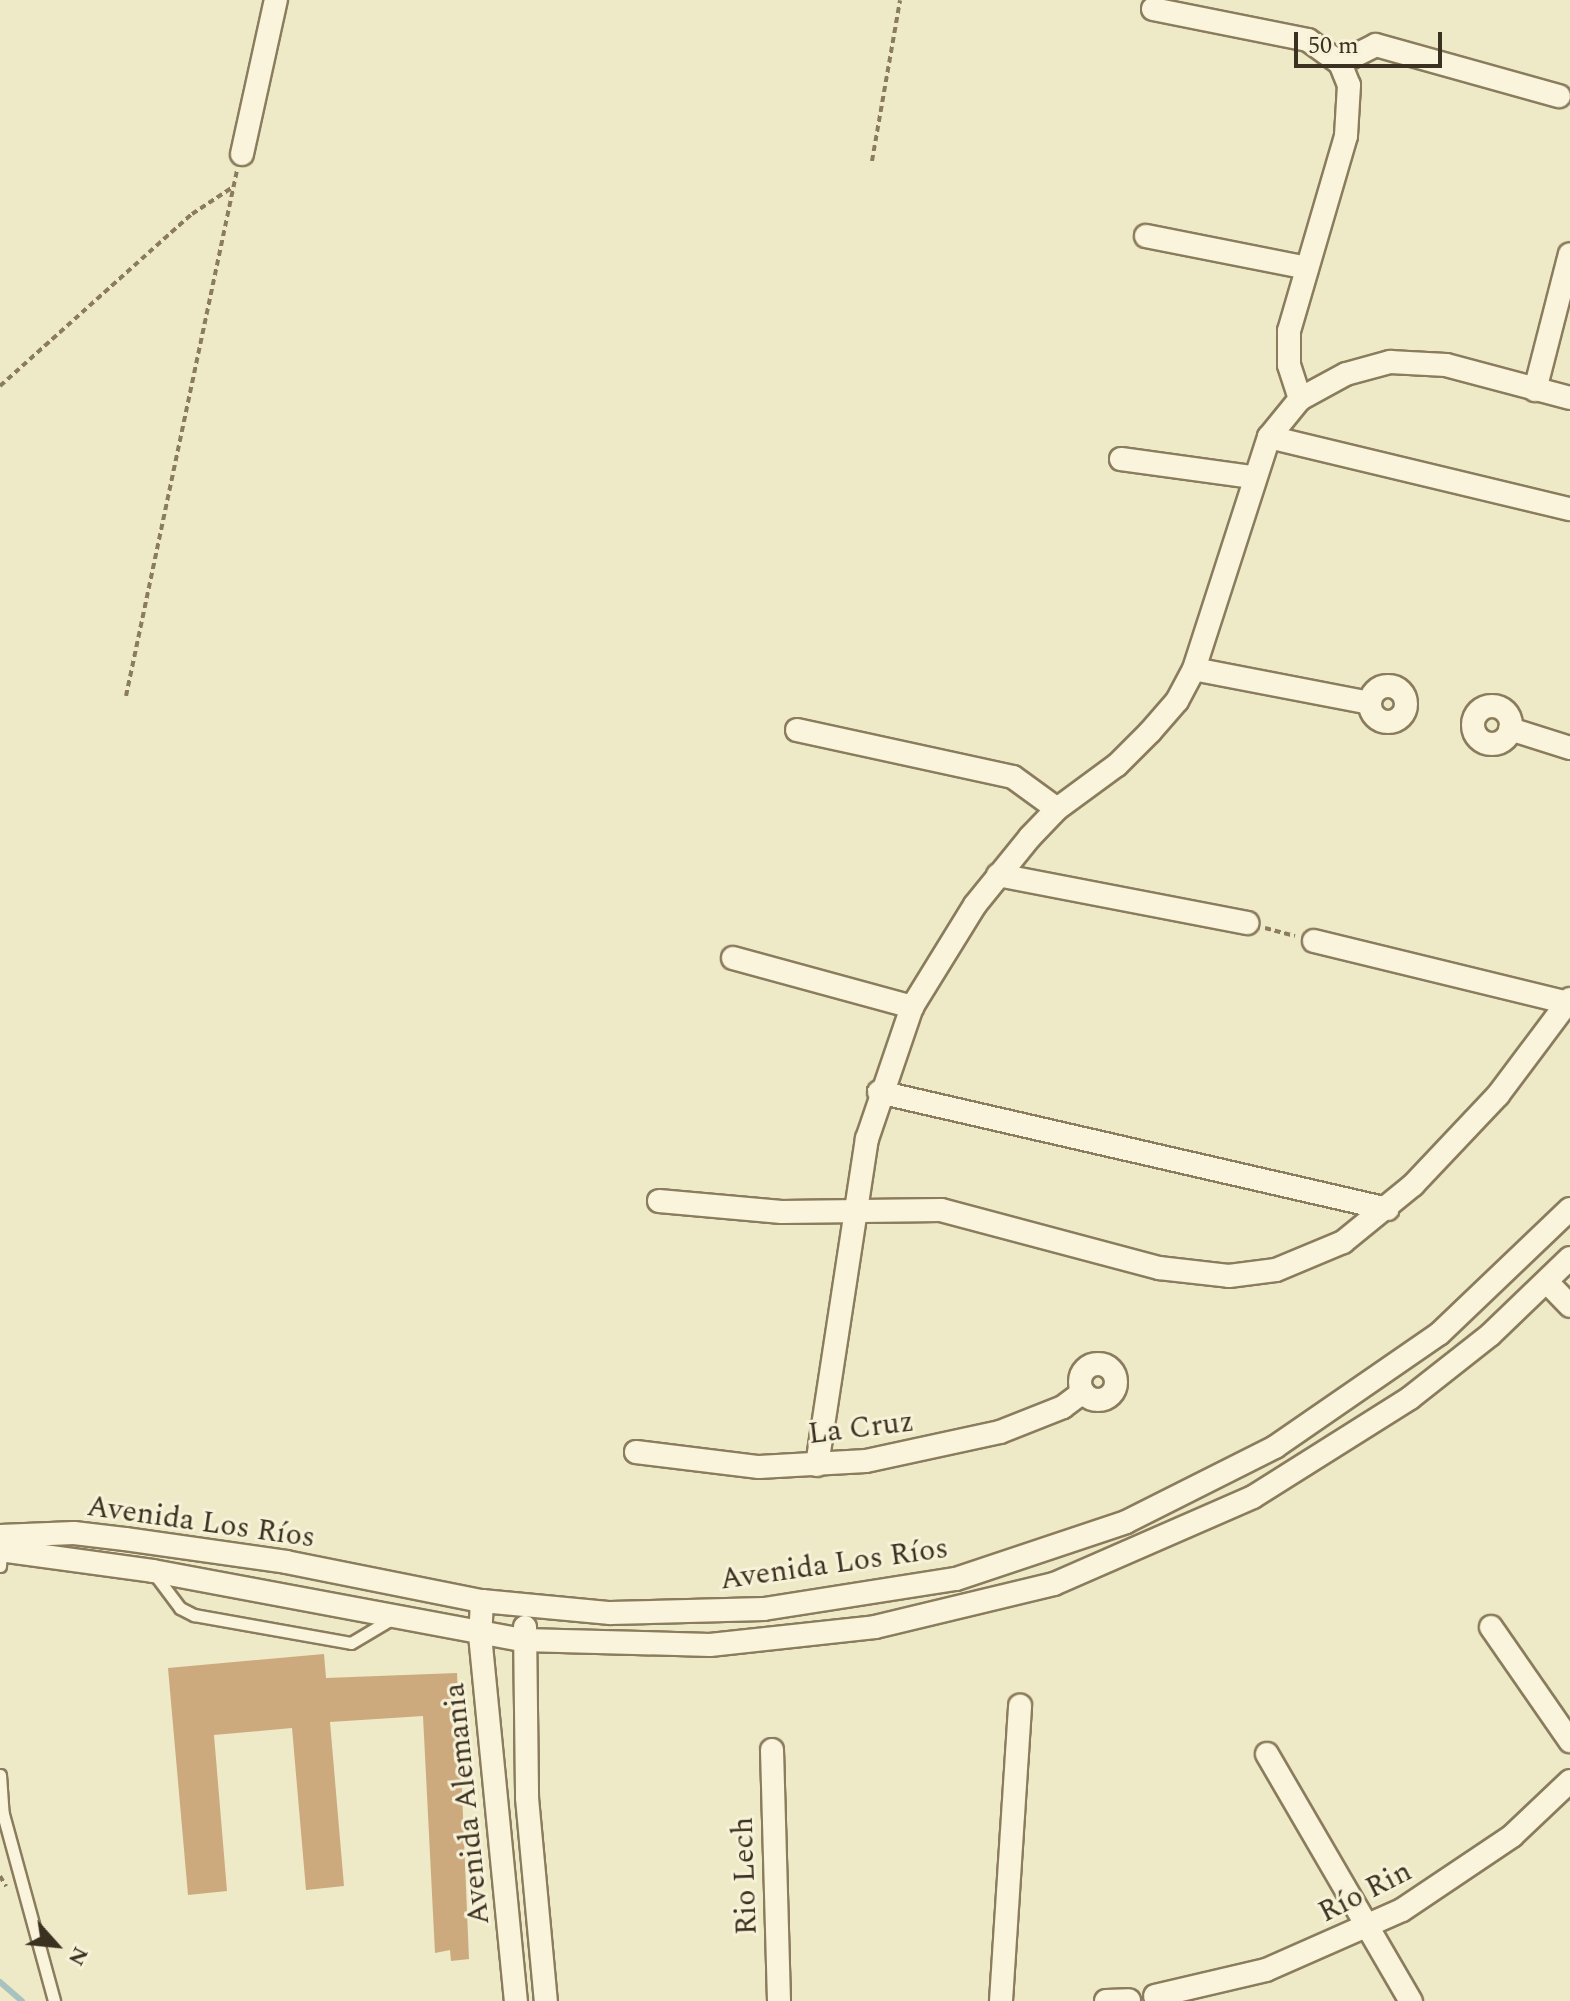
<!DOCTYPE html>
<html>
<head>
<meta charset="utf-8">
<style>
	body { margin:0 }
	#map { position:relative; width:1570px; height:2001px; overflow:hidden; background:#eee9c7; font-family:Spectral,serif }
	div>[style] { position:absolute }
	.stream>* { height:6px; margin:-3px; padding:0 3px; transform-origin:3px; border-radius:3px; background:#a8c2bf }
	.building>* { inset:0; background:#ccaa7d }
	.path>* { height:4px; margin-top:-2px; transform-origin:0; background:repeating-linear-gradient(90deg,#8a7c5c 0 6px,transparent 0 10px) }
	.roads { filter:drop-shadow(2px 0 #8a7c5c) drop-shadow(-2px 0 #8a7c5c) drop-shadow(0 2px #8a7c5c) drop-shadow(0 -2px #8a7c5c) }
	.service>* { height:11px; margin:-5.5px; padding:0 5.5px; transform-origin:5.5px; border-radius:5.5px; background:#f9f4db }
	.minor>* { height:22px; margin:-11px; padding:0 11px; transform-origin:11px; border-radius:11px; background:#f9f4db }
	.minor>.ring { margin:-11px; padding:0; box-sizing:content-box; background:none; border:22px solid #f9f4db; border-radius:50% }
	span { translate:-50% -50%; white-space:nowrap; text-align:center; line-height:1.15; -webkit-text-stroke:6px #f6f1d7; paint-order:stroke }
	.street-label { font-size:30px; color:#3b3120 }
	.north { position:absolute; left:16px; top:1905px; width:80px; height:80px; -webkit-text-stroke:6px #f6f1d7; paint-order:stroke; rotate:117deg; font-size:22px; font-weight:700; line-height:32px; text-align:center; color:#3b3120 }
	.north::after { content:''; display:block; margin:auto; width:28px; height:36px; background:#3b3120; clip-path:polygon(50% 0,100% 100%,50% 72%,0 100%) }
	.scale { position:absolute; left:1294px; top:32px; width:148px; height:36px; box-sizing:border-box; border:4px solid #3b3120; border-top:0; padding-left:10px; font-size:24px; line-height:28px; white-space:nowrap; color:#3b3120; -webkit-text-stroke:6px #f6f1d7; paint-order:stroke }
</style>
</head>
<body>
<div id="map">
	<div class="stream">
		<div style="left:0;top:1982px;width:29px;rotate:41deg"></div>
	</div>
	<div class="building">
		<div style="clip-path:polygon(324px 1654px,326px 1678px,457px 1673px,469px 1959px,451px 1961px,450px 1950px,435px 1953px,423px 1716px,330px 1722px,344px 1886px,306px 1890px,292px 1728px,214px 1735px,227px 1891px,188px 1895px,168px 1668px)"></div>
	</div>
	<div class="path">
		<div style="left:872px;top:161px;width:163px;rotate:-80.1deg"></div>
		<div style="left:0;top:386px;width:258px;rotate:-41.9deg"></div>
		<div style="left:192px;top:214px;width:49px;rotate:-33.4deg"></div>
		<div style="left:126px;top:696px;width:538px;rotate:-78.08deg"></div>
		<div style="left:1265px;top:928px;width:31px;rotate:15deg"></div>
		<div style="left:0;top:1876px;width:12px;rotate:59deg"></div>
	</div>
	<div class="roads">
		<div class="service">
			<div style="left:0;top:1566px;width:16px;rotate:-86deg"></div>
			<div style="left:153px;top:1572px;width:45px;rotate:53.1deg"></div>
			<div style="left:180px;top:1608px;width:16px;rotate:27deg"></div>
			<div style="left:194px;top:1615px;width:159px;rotate:10.1deg"></div>
			<div style="left:351px;top:1643px;width:49px;rotate:-30.8deg"></div>
			<div style="left:0;top:1775px;width:39px;rotate:86deg"></div>
			<div style="left:3px;top:1814px;width:194px;rotate:74.7deg"></div>
		</div>
		<div class="minor">
			<div style="left:1153px;top:9px;width:158px;rotate:11.3deg"></div>
			<div style="left:1308px;top:40px;width:39px;rotate:36deg"></div>
			<div style="left:1340px;top:63px;width:24px;rotate:68deg"></div>
			<div style="left:1349px;top:85px;width:51px;rotate:93.4deg"></div>
			<div style="left:1346px;top:136px;width:203px;rotate:106.3deg"></div>
			<div style="left:1289px;top:331px;width:34px;rotate:90deg"></div>
			<div style="left:1289px;top:365px;width:36px;rotate:72deg"></div>
			<div style="left:1340px;top:63px;width:40px;rotate:-26.6deg"></div>
			<div style="left:1376px;top:45px;width:190px;rotate:15.6deg"></div>
			<div style="left:242px;top:154px;width:158px;rotate:-77.6deg"></div>
			<div style="left:1146px;top:236px;width:164px;rotate:11.2deg"></div>
			<div style="left:1535px;top:390px;width:140px;rotate:-75.6deg"></div>
			<div style="left:1269px;top:437px;width:309px;rotate:13.5deg"></div>
			<div style="left:1121px;top:459px;width:133px;rotate:7.8deg"></div>
			<div class="ring" style="left:1370px;top:686px;width:14px;height:14px"></div>
			<div style="left:1370px;top:703px;width:179px;rotate:-169.1deg"></div>
			<div style="left:1194px;top:669px;width:244px;rotate:-72.1deg"></div>
			<div style="left:1269px;top:437px;width:49px;rotate:-50.8deg"></div>
			<div style="left:1300px;top:399px;width:52px;rotate:-28.5deg"></div>
			<div style="left:1346px;top:374px;width:46px;rotate:-15.3deg"></div>
			<div style="left:1390px;top:362px;width:56px;rotate:3.1deg"></div>
			<div style="left:1446px;top:365px;width:128px;rotate:14.9deg"></div>
			<div class="ring" style="left:1473px;top:706px;width:16px;height:16px"></div>
			<div style="left:1510px;top:729px;width:63px;rotate:17.6deg"></div>
			<div style="left:797px;top:730px;width:221px;rotate:12.3deg"></div>
			<div style="left:1013px;top:777px;width:54px;rotate:36deg"></div>
			<div style="left:998px;top:875px;width:254px;rotate:10.9deg"></div>
			<div style="left:1314px;top:941px;width:261px;rotate:13.7deg"></div>
			<div style="left:733px;top:958px;width:186px;rotate:15.3deg"></div>
			<div style="left:879px;top:1092px;width:522px;rotate:12.95deg"></div>
			<div style="left:659px;top:1201px;width:123px;rotate:5.1deg"></div>
			<div style="left:782px;top:1212px;width:159px;rotate:-0.7deg"></div>
			<div style="left:941px;top:1210px;width:226px;rotate:14.9deg"></div>
			<div style="left:1159px;top:1268px;width:70px;rotate:6.5deg"></div>
			<div style="left:1229px;top:1276px;width:47px;rotate:-7.3deg"></div>
			<div style="left:1276px;top:1270px;width:73px;rotate:-22.7deg"></div>
			<div style="left:1343px;top:1242px;width:90px;rotate:-39.2deg"></div>
			<div style="left:1413px;top:1185px;width:124px;rotate:-46.6deg"></div>
			<div style="left:1498px;top:1095px;width:120px;rotate:-53.1deg"></div>
			<div style="left:1547px;top:1282px;width:33px;rotate:46deg"></div>
			<div class="ring" style="left:1080px;top:1364px;width:14px;height:14px"></div>
			<div style="left:636px;top:1452px;width:124px;rotate:7deg"></div>
			<div style="left:759px;top:1467px;width:107px;rotate:-3.2deg"></div>
			<div style="left:866px;top:1461px;width:137px;rotate:-12.2deg"></div>
			<div style="left:1000px;top:1432px;width:68px;rotate:-21.6deg"></div>
			<div style="left:1063px;top:1407px;width:25px;rotate:-37deg"></div>
			<div style="left:817px;top:1465px;width:330px;rotate:-81.3deg"></div>
			<div style="left:867px;top:1139px;width:139px;rotate:-71.2deg"></div>
			<div style="left:912px;top:1007px;width:120px;rotate:-58.3deg"></div>
			<div style="left:975px;top:905px;width:87px;rotate:-51deg"></div>
			<div style="left:1030px;top:837px;width:39px;rotate:-46deg"></div>
			<div style="left:1057px;top:809px;width:74px;rotate:-36.3deg"></div>
			<div style="left:1117px;top:765px;width:47px;rotate:-45deg"></div>
			<div style="left:1150px;top:732px;width:41px;rotate:-48.9deg"></div>
			<div style="left:1177px;top:701px;width:36px;rotate:-62deg"></div>
			<div style="left:0;top:1536px;width:74px;rotate:-2.3deg"></div>
			<div style="left:74px;top:1533px;width:51px;rotate:6.7deg"></div>
			<div style="left:125px;top:1539px;width:163px;rotate:8.1deg"></div>
			<div style="left:286px;top:1562px;width:200px;rotate:11.3deg"></div>
			<div style="left:482px;top:1601px;width:129px;rotate:5.4deg"></div>
			<div style="left:610px;top:1613px;width:154px;rotate:-1.5deg"></div>
			<div style="left:764px;top:1609px;width:194px;rotate:-8.9deg"></div>
			<div style="left:956px;top:1579px;width:179px;rotate:-18.5deg"></div>
			<div style="left:1126px;top:1522px;width:167px;rotate:-26.7deg"></div>
			<div style="left:1275px;top:1447px;width:199px;rotate:-34.6deg"></div>
			<div style="left:1439px;top:1334px;width:181px;rotate:-43.7deg"></div>
			<div style="left:0;top:1550px;width:154px;rotate:7.8deg"></div>
			<div style="left:153px;top:1571px;width:376px;rotate:10.6deg"></div>
			<div style="left:523px;top:1640px;width:187px;rotate:1.5deg"></div>
			<div style="left:710px;top:1645px;width:166px;rotate:-6.2deg"></div>
			<div style="left:875px;top:1627px;width:184px;rotate:-13.5deg"></div>
			<div style="left:1054px;top:1584px;width:217px;rotate:-23.6deg"></div>
			<div style="left:1253px;top:1497px;width:186px;rotate:-32.2deg"></div>
			<div style="left:1410px;top:1398px;width:102px;rotate:-38.2deg"></div>
			<div style="left:1490px;top:1335px;width:111px;rotate:-43.9deg"></div>
			<div style="left:482px;top:1601px;width:34px;rotate:93deg"></div>
			<div style="left:480px;top:1635px;width:368px;rotate:84.4deg"></div>
			<div style="left:525px;top:1627px;width:171px;rotate:89.3deg"></div>
			<div style="left:527px;top:1798px;width:204px;rotate:84.7deg"></div>
			<div style="left:1491px;top:1627px;width:139px;rotate:55.3deg"></div>
			<div style="left:772px;top:1750px;width:251px;rotate:88.4deg"></div>
			<div style="left:1267px;top:1754px;width:286px;rotate:59.8deg"></div>
			<div style="left:1155px;top:1996px;width:114px;rotate:-13.2deg"></div>
			<div style="left:1266px;top:1970px;width:149px;rotate:-23.8deg"></div>
			<div style="left:1402px;top:1910px;width:133px;rotate:-33.9deg"></div>
			<div style="left:1512px;top:1836px;width:80px;rotate:-43.5deg"></div>
			<div style="left:1001px;top:2001px;width:296px;rotate:-86.3deg"></div>
			<div style="left:1106px;top:2001px;width:23px;rotate:-2deg"></div>
		</div>
	</div>
	<div class="street-label">
		<span style="left:861px;top:1428px;rotate:-7deg">La Cruz</span>
		<span style="left:201px;top:1522px;rotate:8deg">Avenida Los Ríos</span>
		<span style="left:834px;top:1564px;rotate:-8deg">Avenida Los Ríos</span>
		<span style="left:467px;top:1804px;rotate:-96deg">Avenida Alemania</span>
		<span style="left:745px;top:1876px;rotate:-92deg">Rio Lech</span>
		<span style="left:1365px;top:1892px;rotate:-27deg">Río Rin</span>
	</div>
	<div class="north">N</div>
	<div class="scale">50 m</div>
</div>
</body>
</html>
